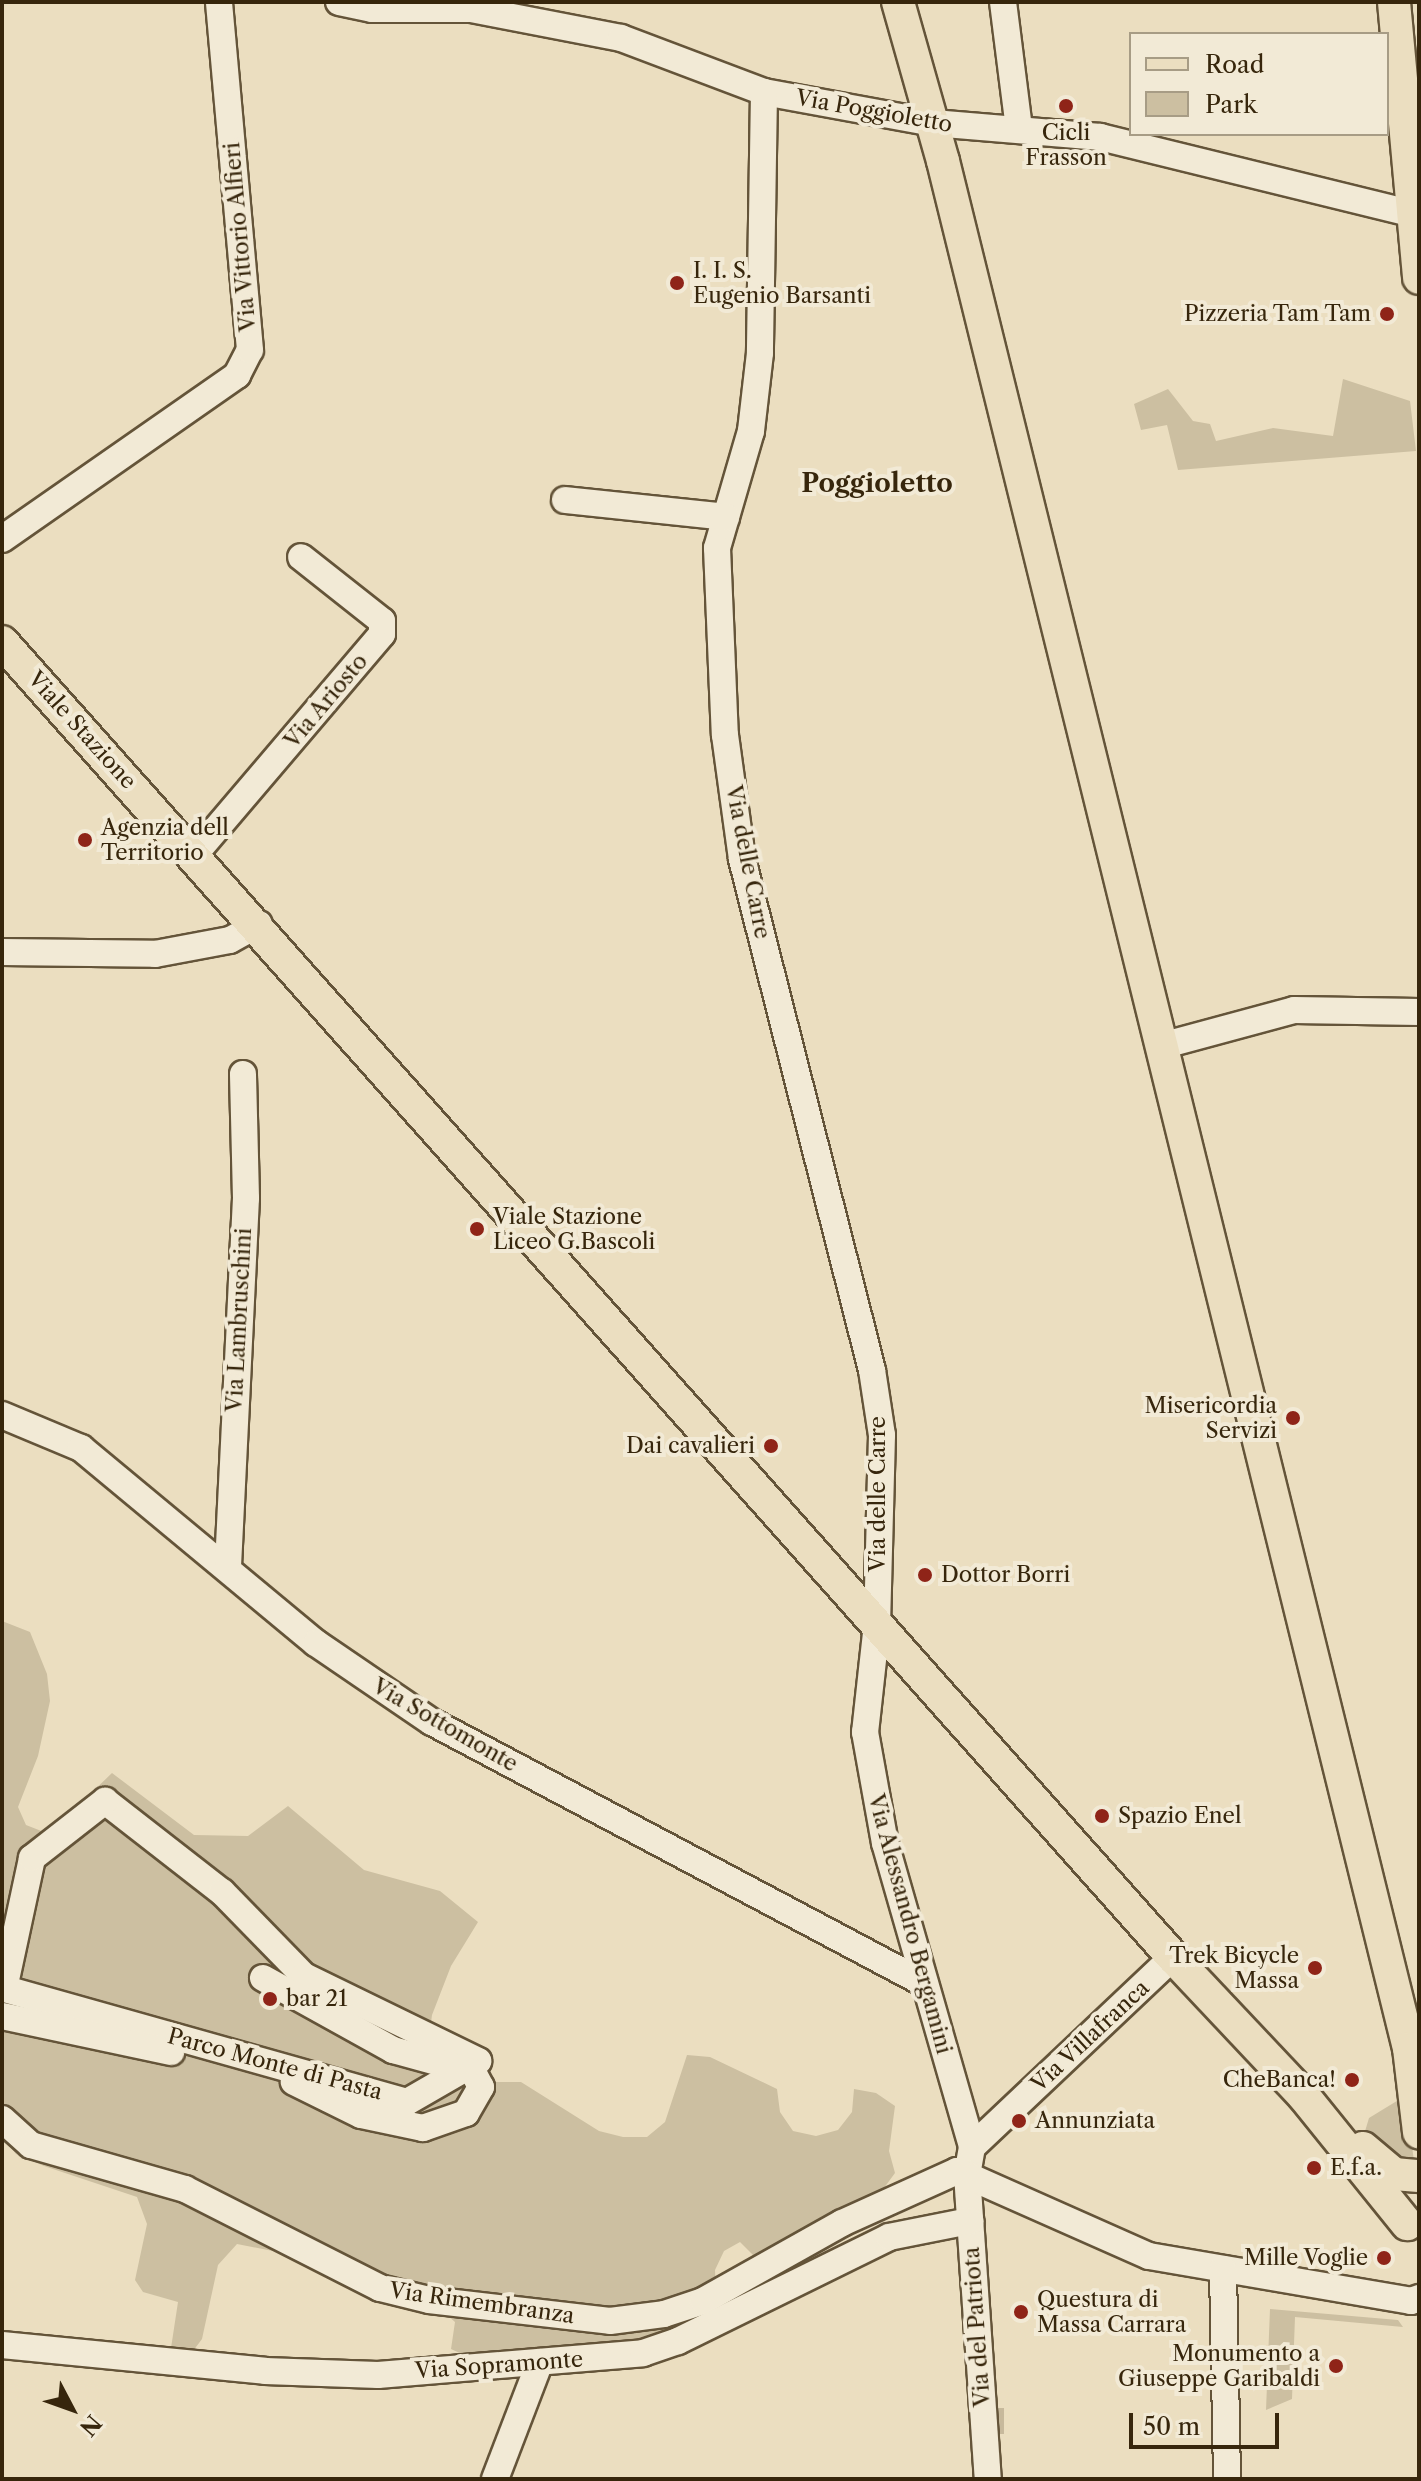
<!DOCTYPE html>
<html>
<head>
<meta charset="utf-8">
<style>
	body { margin:0 }
	#map { position:relative; width:1421px; height:2481px; overflow:hidden; background:#ebdec0; font-family:"Libre Caslon Text",serif }
	div>[style] { position:absolute }
	.green>* { inset:0; background:#ccbfa1 }
	.minor-tunnel>* { height:26px; margin-top:-13px; transform-origin:0; background:repeating-linear-gradient(90deg,#c7b99c 0 26px,transparent 0 39px) }
	.roads { filter:drop-shadow(2px 0 #645439) drop-shadow(-2px 0 #645439) drop-shadow(0 2px #645439) drop-shadow(0 -2px #645439) }
	.minor>* { height:26px; margin:-13px; padding:0 13px; transform-origin:13px; border-radius:13px; background:#f2ead6 }
	.major>* { height:32px; margin:-16px; padding:0 16px; transform-origin:16px; border-radius:16px; background:#ebdec0 }
	.dots>* { width:22px; height:22px; translate:-50% -50%; box-sizing:border-box; border:4px solid #f2ead6; border-radius:50% }
	span { translate:-50% -50%; white-space:nowrap; text-align:center; line-height:1.15; -webkit-text-stroke:8px #f2ead6; paint-order:stroke }
	.street-label { font-size:22px; color:#37260c }
	.poi-label { font-size:22px; color:#37260c }
	.left { translate:0 -50%; text-align:left }
	.right { translate:-100% -50%; text-align:right }
	.quarter-label { font-size:26px; color:#37260c; font-weight:700 }
	.frame { position:absolute; inset:0; border:4px solid #37260c; pointer-events:none }
	.legend { position:absolute; left:1129px; top:32px; width:260px; height:104px; box-sizing:border-box; background:#f2ead6; border:2px solid #a79c85; margin:0; padding:10px 14px; list-style:none; font-size:24px; color:#37260c }
	.legend li { display:flex; align-items:center; gap:16px; height:40px }
	.legend b { width:40px; border:2px solid #a79c85 }
	.north { position:absolute; left:32px; top:2369px; width:80px; height:80px; -webkit-text-stroke:6px #f2ead6; paint-order:stroke; rotate:131deg; font-size:22px; font-weight:700; line-height:32px; text-align:center; color:#37260c }
	.north::after { content:''; display:block; margin:auto; width:28px; height:36px; background:#37260c; clip-path:polygon(50% 0,100% 100%,50% 72%,0 100%) }
	.scale { position:absolute; left:1129px; top:2413px; width:150px; height:36px; box-sizing:border-box; border:4px solid #37260c; border-top:0; padding-left:10px; font-size:24px; line-height:28px; white-space:nowrap; color:#37260c; -webkit-text-stroke:6px #f2ead6; paint-order:stroke }
</style>
</head>
<body>
<div id="map">
	<div class="green">
		<div style="clip-path:polygon(1343px 379px,1410px 401px,1416px 451px,1178px 470px,1167px 425px,1141px 430px,1134px 404px,1168px 389px,1193px 421px,1210px 424px,1216px 441px,1273px 428px,1333px 436px)"></div>
		<div style="clip-path:polygon(2px 1621px,30px 1632px,47px 1674px,50px 1701px,38px 1756px,18px 1807px,26px 1825px,49px 1834px,112px 1773px,194px 1835px,248px 1836px,288px 1806px,364px 1870px,440px 1891px,478px 1922px,451px 1966px,432px 2015px,425px 2069px,468px 2082px,521px 2082px,599px 2131px,623px 2137px,647px 2137px,665px 2122px,687px 2055px,710px 2057px,777px 2089px,780px 2112px,793px 2131px,816px 2136px,838px 2130px,852px 2112px,854px 2089px,876px 2093px,895px 2106px,889px 2151px,895px 2173px,881px 2192px,757px 2259px,740px 2242px,724px 2251px,715px 2270px,717px 2311px,659px 2339px,464px 2355px,451px 2349px,455px 2322px,439px 2308px,380px 2297px,283px 2253px,237px 2244px,218px 2265px,202px 2339px,193px 2351px,179px 2355px,171px 2348px,178px 2302px,143px 2292px,135px 2280px,147px 2224px,137px 2197px,44px 2166px,16px 2154px,7px 2143px,2px 2097px)"></div>
		<div style="clip-path:polygon(1405px 2096px,1414px 2161px,1413px 2166px,1363px 2138px,1369px 2118px)"></div>
		<div style="clip-path:polygon(1270px 2309px,1398px 2320px,1403px 2327px,1295px 2317px,1292px 2399px,1266px 2410px)"></div>
	</div>
	<div class="minor-tunnel">
		<div style="left:983px;top:2421px;width:21px"></div>
	</div>
	<div class="roads">
		<div class="minor">
			<div style="left:339px;top:2px;width:34px;rotate:12deg"></div>
			<div style="left:372px;top:9px;width:99px"></div>
			<div style="left:471px;top:9px;width:153px;rotate:10.9deg"></div>
			<div style="left:621px;top:38px;width:153px;rotate:20.7deg"></div>
			<div style="left:764px;top:92px;width:172px;rotate:10.4deg"></div>
			<div style="left:933px;top:123px;width:168px;rotate:4.8deg"></div>
			<div style="left:1100px;top:137px;width:322px;rotate:13.8deg"></div>
			<div style="left:1003px;top:2px;width:128px;rotate:82.8deg"></div>
			<div style="left:764px;top:92px;width:261px;rotate:90.9deg"></div>
			<div style="left:760px;top:353px;width:79px;rotate:96.6deg"></div>
			<div style="left:751px;top:431px;width:122px;rotate:106.2deg"></div>
			<div style="left:717px;top:548px;width:187px;rotate:87.6deg"></div>
			<div style="left:725px;top:735px;width:125px;rotate:82.2deg"></div>
			<div style="left:742px;top:859px;width:527px;rotate:75.73deg"></div>
			<div style="left:872px;top:1370px;width:66px;rotate:81.3deg"></div>
			<div style="left:882px;top:1435px;width:189px;rotate:91.5deg"></div>
			<div style="left:877px;top:1624px;width:109px;rotate:96.3deg"></div>
			<div style="left:865px;top:1732px;width:113px;rotate:79.8deg"></div>
			<div style="left:885px;top:1843px;width:316px;rotate:74deg"></div>
			<div style="left:972px;top:2147px;width:27px;rotate:100deg"></div>
			<div style="left:967px;top:2174px;width:306px;rotate:86.1deg"></div>
			<div style="left:565px;top:500px;width:162px;rotate:6deg"></div>
			<div style="left:2px;top:539px;width:287px;rotate:-34.9deg"></div>
			<div style="left:237px;top:375px;width:28px;rotate:-63deg"></div>
			<div style="left:250px;top:350px;width:349px;rotate:-95.1deg"></div>
			<div style="left:194px;top:855px;width:290px;rotate:-49.6deg"></div>
			<div style="left:382px;top:634px;width:13px;rotate:-90deg"></div>
			<div style="left:382px;top:621px;width:103px;rotate:-141.7deg"></div>
			<div style="left:2px;top:952px;width:153px;rotate:0.7deg"></div>
			<div style="left:155px;top:954px;width:76px;rotate:-10.6deg"></div>
			<div style="left:230px;top:940px;width:33px;rotate:-29deg"></div>
			<div style="left:1161px;top:1046px;width:138px;rotate:-15.1deg"></div>
			<div style="left:1294px;top:1010px;width:125px;rotate:0.9deg"></div>
			<div style="left:2px;top:1415px;width:86px;rotate:22.7deg"></div>
			<div style="left:81px;top:1448px;width:305px;rotate:39.7deg"></div>
			<div style="left:316px;top:1643px;width:140px;rotate:34.3deg"></div>
			<div style="left:432px;top:1722px;width:557px;rotate:27.95deg"></div>
			<div style="left:228px;top:1566px;width:368px;rotate:-87.2deg"></div>
			<div style="left:246px;top:1198px;width:124px;rotate:-91.4deg"></div>
			<div style="left:105px;top:1801px;width:148px;rotate:37.9deg"></div>
			<div style="left:222px;top:1892px;width:117px;rotate:45.7deg"></div>
			<div style="left:304px;top:1976px;width:194px;rotate:26deg"></div>
			<div style="left:478px;top:2061px;width:82px;rotate:150deg"></div>
			<div style="left:407px;top:2102px;width:419px;rotate:-164.3deg"></div>
			<div style="left:4px;top:1989px;width:134px;rotate:-77.9deg"></div>
			<div style="left:32px;top:1858px;width:93px;rotate:-38deg"></div>
			<div style="left:263px;top:1978px;width:149px;rotate:29deg"></div>
			<div style="left:393px;top:2050px;width:83px;rotate:15.4deg"></div>
			<div style="left:473px;top:2072px;width:17px;rotate:62deg"></div>
			<div style="left:481px;top:2087px;width:30px;rotate:120deg"></div>
			<div style="left:466px;top:2113px;width:46px;rotate:160.8deg"></div>
			<div style="left:423px;top:2128px;width:63px;rotate:-168.2deg"></div>
			<div style="left:361px;top:2115px;width:75px;rotate:-153.8deg"></div>
			<div style="left:2px;top:2016px;width:173px;rotate:12deg"></div>
			<div style="left:2px;top:2119px;width:39px;rotate:42deg"></div>
			<div style="left:31px;top:2145px;width:160px;rotate:15.9deg"></div>
			<div style="left:185px;top:2189px;width:219px;rotate:26.9deg"></div>
			<div style="left:380px;top:2288px;width:50px;rotate:13.8deg"></div>
			<div style="left:429px;top:2300px;width:182px;rotate:6.6deg"></div>
			<div style="left:610px;top:2321px;width:54px;rotate:-7.4deg"></div>
			<div style="left:664px;top:2314px;width:41px;rotate:-18.4deg"></div>
			<div style="left:703px;top:2301px;width:159px;rotate:-29.3deg"></div>
			<div style="left:842px;top:2223px;width:126px;rotate:-24.3deg"></div>
			<div style="left:957px;top:2171px;width:210px;rotate:23.9deg"></div>
			<div style="left:1149px;top:2256px;width:266px;rotate:9.7deg"></div>
			<div style="left:1411px;top:2301px;width:9px;rotate:-21deg"></div>
			<div style="left:972px;top:2147px;width:277px;rotate:-43.4deg"></div>
			<div style="left:1223px;top:2269px;width:210px;rotate:88.9deg"></div>
			<div style="left:2px;top:2345px;width:264px;rotate:5.6deg"></div>
			<div style="left:265px;top:2371px;width:113px;rotate:2deg"></div>
			<div style="left:378px;top:2375px;width:266px;rotate:-4.7deg"></div>
			<div style="left:643px;top:2353px;width:37px;rotate:-19deg"></div>
			<div style="left:678px;top:2341px;width:235px;rotate:-26.2deg"></div>
			<div style="left:889px;top:2237px;width:83px;rotate:-11.2deg"></div>
			<div style="left:495px;top:2479px;width:125px;rotate:-69deg"></div>
		</div>
		<div class="major">
			<div style="left:898px;top:2px;width:165px;rotate:74.2deg"></div>
			<div style="left:943px;top:161px;width:1944px;rotate:76.13deg"></div>
			<div style="left:1409px;top:2048px;width:85px;rotate:83.2deg"></div>
			<div style="left:1394px;top:2px;width:277px;rotate:84.8deg"></div>
			<div style="left:2px;top:642px;width:1761px;rotate:48.32deg"></div>
			<div style="left:1173px;top:1957px;width:190px;rotate:46.7deg"></div>
			<div style="left:1303px;top:2095px;width:166px;rotate:51.1deg"></div>
			<div style="left:1363px;top:2148px;width:40px;rotate:40deg"></div>
			<div style="left:1394px;top:2174px;width:25px;rotate:5deg"></div>
		</div>
	</div>
	<div class="dots">
		<div style="left:1066px;top:106px;background:#8f2418"></div>
		<div style="left:677px;top:283px;background:#8f2418"></div>
		<div style="left:1387px;top:314px;background:#8f2418"></div>
		<div style="left:85px;top:840px;background:#8f2418"></div>
		<div style="left:477px;top:1229px;background:#8f2418"></div>
		<div style="left:1293px;top:1418px;background:#8f2418"></div>
		<div style="left:771px;top:1446px;background:#8f2418"></div>
		<div style="left:925px;top:1575px;background:#8f2418"></div>
		<div style="left:1102px;top:1816px;background:#8f2418"></div>
		<div style="left:1315px;top:1968px;background:#8f2418"></div>
		<div style="left:270px;top:1999px;background:#8f2418"></div>
		<div style="left:1352px;top:2080px;background:#8f2418"></div>
		<div style="left:1019px;top:2121px;background:#8f2418"></div>
		<div style="left:1314px;top:2168px;background:#8f2418"></div>
		<div style="left:1384px;top:2258px;background:#8f2418"></div>
		<div style="left:1021px;top:2312px;background:#8f2418"></div>
		<div style="left:1336px;top:2366px;background:#8f2418"></div>
	</div>
	<div class="street-label">
		<span style="left:874px;top:111px;rotate:10deg">Via Poggioletto</span>
		<span style="left:240px;top:237px;rotate:-95deg">Via Vittorio Alfieri</span>
		<span style="left:326px;top:701px;rotate:-50deg">Via Ariosto</span>
		<span style="left:82px;top:730px;rotate:48deg">Viale Stazione</span>
		<span style="left:748px;top:862px;rotate:79deg">Via delle Carre</span>
		<span style="left:239px;top:1320px;rotate:-87deg">Via Lambruschini</span>
		<span style="left:878px;top:1494px;rotate:-90deg">Via delle Carre</span>
		<span style="left:445px;top:1725px;rotate:30deg">Via Sottomonte</span>
		<span style="left:910px;top:1924px;rotate:75deg">Via Alessandro Bergamini</span>
		<span style="left:1090px;top:2036px;rotate:-43deg">Via Villafranca</span>
		<span style="left:275px;top:2064px;rotate:15deg">Parco Monte di Pasta</span>
		<span style="left:482px;top:2303px;rotate:8deg">Via Rimembranza</span>
		<span style="left:977px;top:2327px;rotate:-94deg">Via del Patriota</span>
		<span style="left:499px;top:2365px;rotate:-4deg">Via Sopramonte</span>
	</div>
	<div class="poi-label">
		<span style="left:1066px;top:145px">Cicli<br>Frasson</span>
		<span class="left" style="left:693px;top:283px">I. I. S.<br>Eugenio Barsanti</span>
		<span class="right" style="left:1371px;top:314px">Pizzeria Tam Tam</span>
		<span class="left" style="left:101px;top:840px">Agenzia dell<br>Territorio</span>
		<span class="left" style="left:493px;top:1229px">Viale Stazione<br>Liceo G.Bascoli</span>
		<span class="right" style="left:1277px;top:1418px">Misericordia<br>Servizi</span>
		<span class="right" style="left:755px;top:1446px">Dai cavalieri</span>
		<span class="left" style="left:941px;top:1575px">Dottor Borri</span>
		<span class="left" style="left:1118px;top:1816px">Spazio Enel</span>
		<span class="right" style="left:1299px;top:1968px">Trek Bicycle<br>Massa</span>
		<span class="left" style="left:286px;top:1999px">bar 21</span>
		<span class="right" style="left:1336px;top:2080px">CheBanca!</span>
		<span class="left" style="left:1035px;top:2121px">Annunziata</span>
		<span class="left" style="left:1330px;top:2168px">E.f.a.</span>
		<span class="right" style="left:1368px;top:2258px">Mille Voglie</span>
		<span class="left" style="left:1037px;top:2312px">Questura di<br>Massa Carrara</span>
		<span class="right" style="left:1320px;top:2366px">Monumento a<br>Giuseppe Garibaldi</span>
	</div>
	<div class="quarter-label">
		<span style="left:877px;top:484px">Poggioletto</span>
	</div>
	<div class="frame"></div>
	<ul class="legend">
	<li><b style="height:10px;background:#ebdec0"></b>Road</li>
	<li><b style="height:22px;background:#ccbfa1"></b>Park</li>
	</ul>
	<div class="north">N</div>
	<div class="scale">50 m</div>
</div>
</body>
</html>
